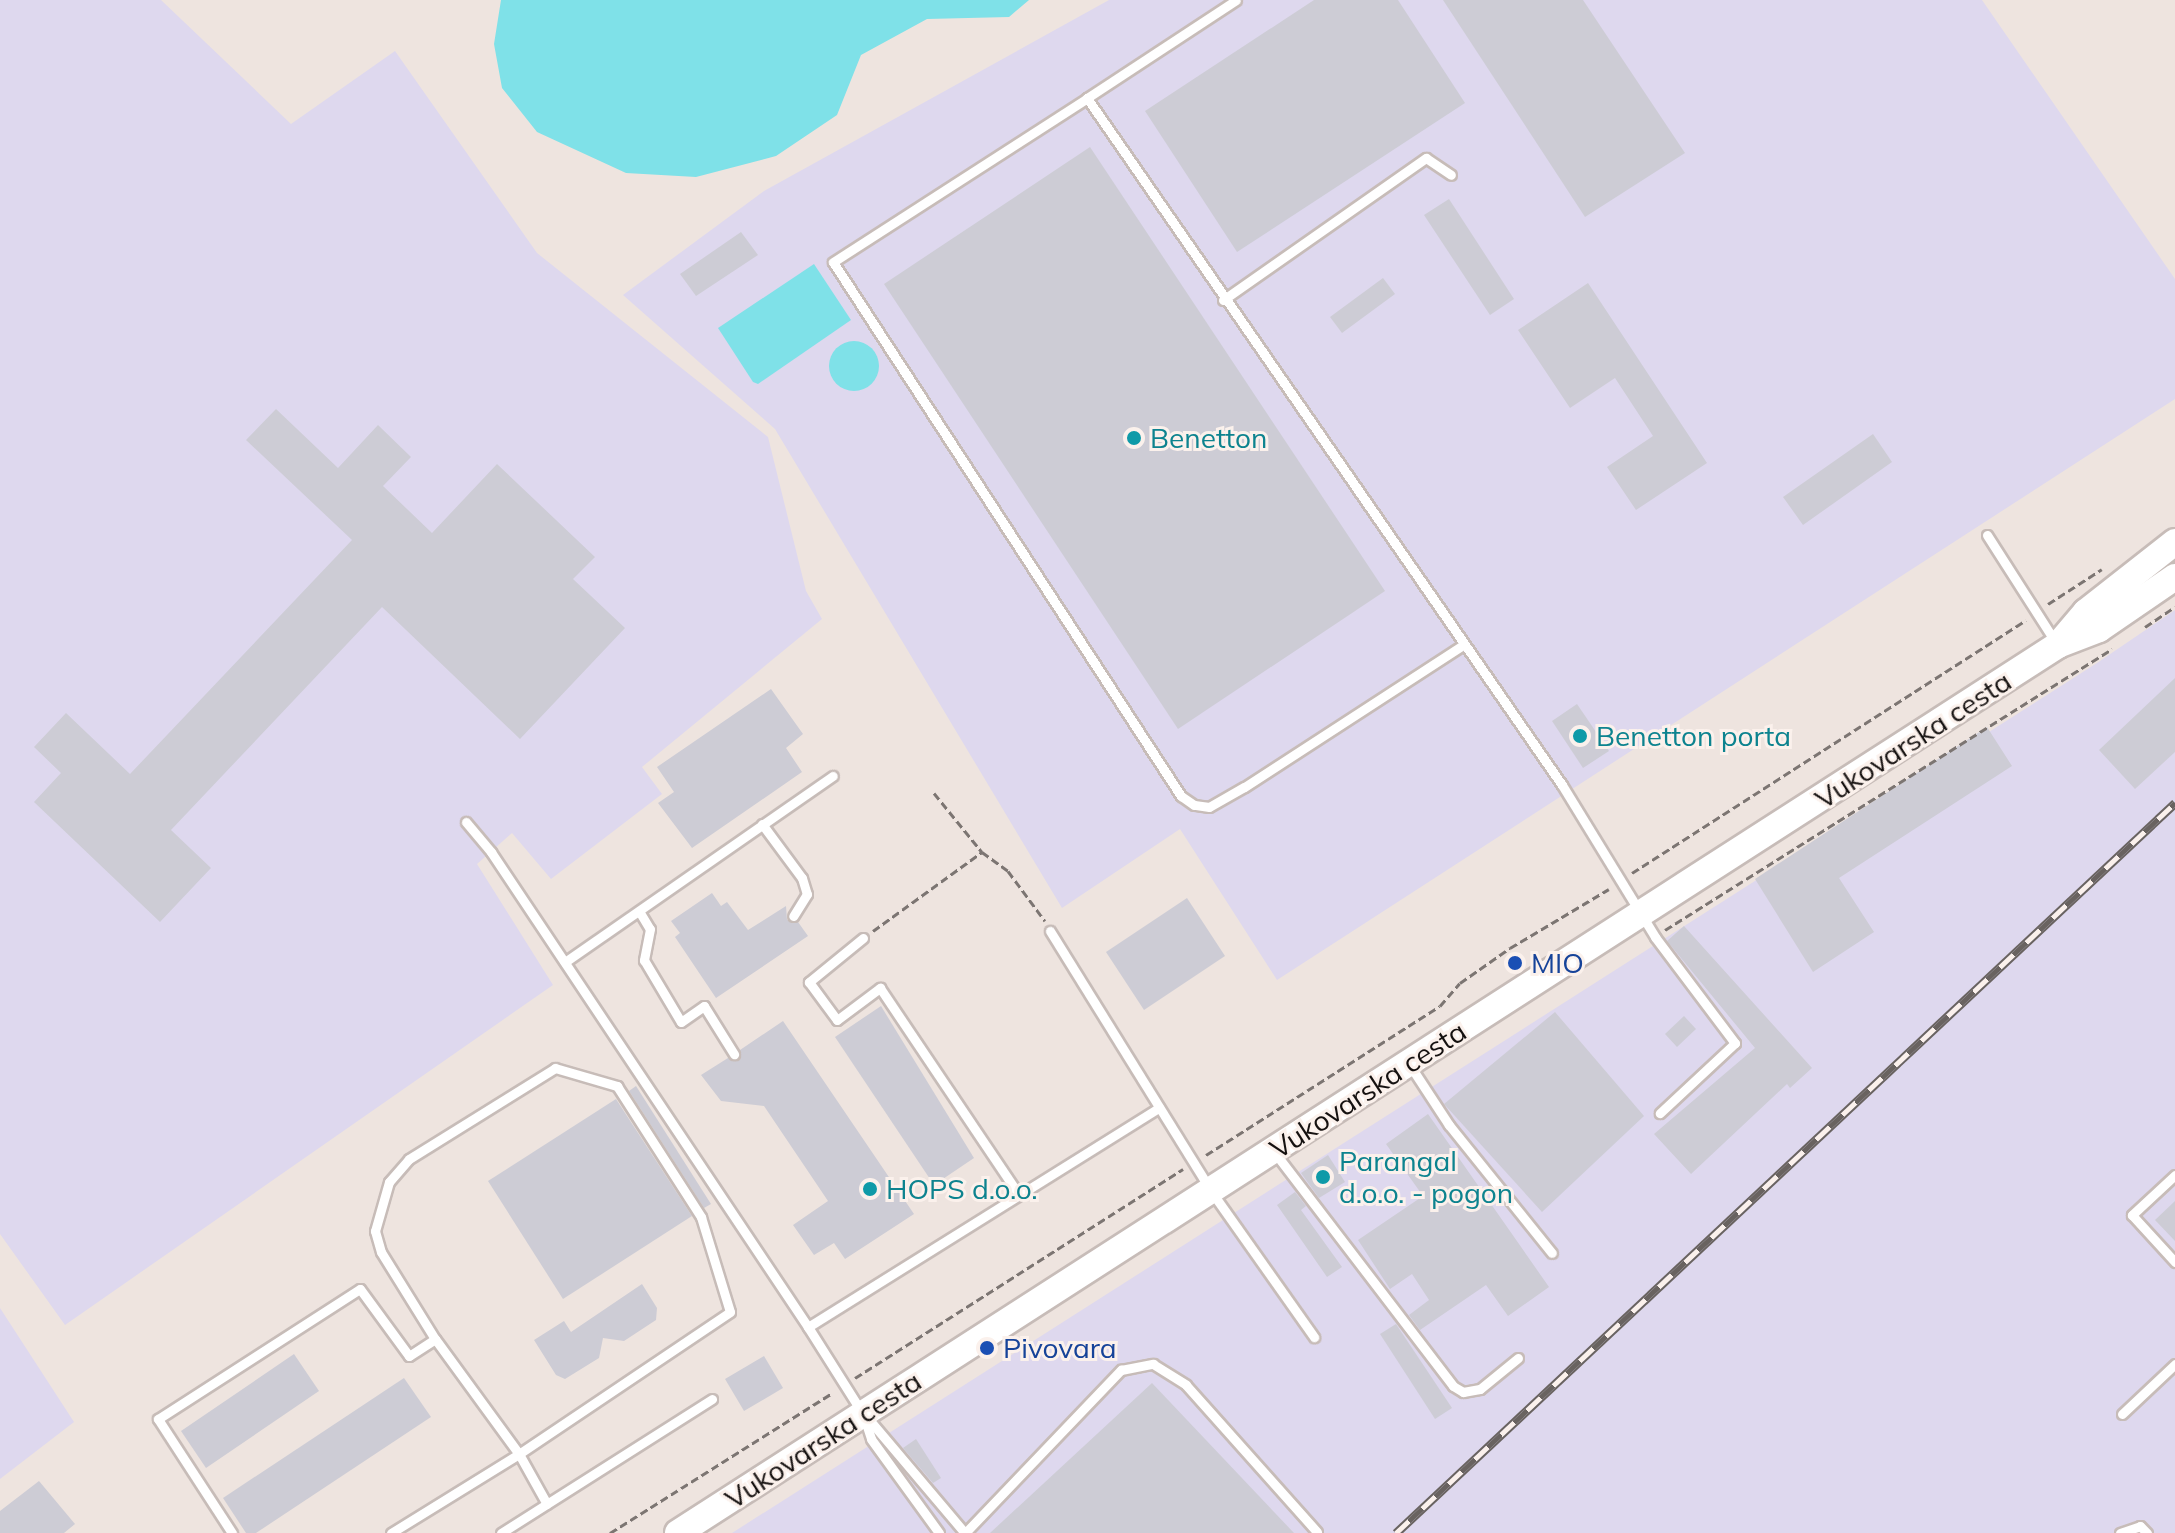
<!DOCTYPE html>
<html>
<head>
<meta charset="utf-8">
<style>
	body { margin:0 }
	#map { position:relative; width:2175px; height:1533px; overflow:hidden; background:#eee4df; font-family:Mulish,sans-serif }
	div>[style] { position:absolute }
	.industrial>* { inset:0; background:#ded8ee }
	.water>* { inset:0; background:#7fe1e8 }
	.round { border-radius:50% }
	.building>* { inset:0; background:#cdccd5 }
	.path>* { height:3px; margin-top:-1.5px; transform-origin:0; background:repeating-linear-gradient(90deg,#7c7572 0 8px,transparent 0 12px) }
	.roads { filter:drop-shadow(2px 0 #c7bcb8) drop-shadow(-2px 0 #c7bcb8) drop-shadow(0 2px #c7bcb8) drop-shadow(0 -2px #c7bcb8) }
	.lane>* { height:9px; margin:-4.5px; padding:0 4.5px; transform-origin:4.5px; border-radius:4.5px; background:#fff }
	.secondary>* { height:26px; margin:-13px; padding:0 13px; transform-origin:13px; border-radius:13px; background:#fff }
	.rail>* { height:9px; margin-top:-4.5px; transform-origin:0; background:repeating-linear-gradient(90deg,#fbf1ec 0 18px,#696360 0 36px); box-sizing:border-box; border-block:2px solid #696360 }
	.dots>* { width:22px; height:22px; translate:-50% -50%; box-sizing:border-box; border:4px solid #fbf1ec; border-radius:50% }
	span { translate:-50% -50%; white-space:nowrap; text-align:center; line-height:1.15; -webkit-text-stroke:6px #fbf1ec; paint-order:stroke }
	.culture-label { font-size:28px; color:#0d838f }
	.left { translate:0 -50%; text-align:left }
	.street-label { font-size:28px; color:#151110 }
	.transit-label { font-size:28px; color:#164399 }
</style>
</head>
<body>
<div id="map">
	<div class="industrial">
		<div style="clip-path:polygon(0 0,161px 0,291px 124px,395px 51px,537px 253px,768px 437px,806px 591px,822px 619px,642px 767px,662px 794px,551px 879px,512px 833px,477px 864px,553px 985px,65px 1325px,0 1234px)"></div>
		<div style="clip-path:polygon(1109px 0,1982px 0,2175px 279px,2175px 399px,1277px 980px,1180px 829px,1062px 908px,775px 429px,623px 295px,764px 191px)"></div>
		<div style="clip-path:polygon(2175px 610px,2175px 1533px,732px 1533px,2097px 663px)"></div>
		<div style="clip-path:polygon(0 1308px,74px 1422px,0 1479px)"></div>
	</div>
	<div class="water">
		<div style="clip-path:polygon(501px 0,1029px 0,1009px 17px,927px 19px,861px 55px,837px 115px,776px 156px,696px 177px,626px 173px,537px 132px,502px 88px,494px 44px)"></div>
		<div style="clip-path:polygon(814px 264px,851px 320px,758px 384px,753px 382px,718px 328px)"></div>
		<div class="round" style="left:829px;top:341px;width:50px;height:50px"></div>
	</div>
	<div class="building">
		<div style="clip-path:polygon(1314px 0,1398px 0,1465px 103px,1237px 252px,1145px 111px)"></div>
		<div style="clip-path:polygon(1443px 0,1583px 0,1685px 153px,1585px 217px)"></div>
		<div style="clip-path:polygon(1090px 147px,1385px 591px,1178px 729px,884px 284px)"></div>
		<div style="clip-path:polygon(1449px 199px,1514px 299px,1490px 315px,1424px 215px)"></div>
		<div style="clip-path:polygon(741px 232px,758px 255px,696px 296px,680px 274px)"></div>
		<div style="clip-path:polygon(1383px 278px,1395px 294px,1342px 333px,1330px 317px)"></div>
		<div style="clip-path:polygon(1588px 283px,1707px 463px,1636px 510px,1607px 467px,1653px 436px,1615px 378px,1570px 408px,1518px 330px)"></div>
		<div style="clip-path:polygon(276px 409px,338px 468px,378px 425px,411px 457px,383px 486px,432px 533px,497px 464px,595px 557px,573px 579px,625px 628px,520px 739px,382px 607px,171px 830px,211px 868px,160px 922px,34px 802px,61px 773px,34px 747px,66px 713px,130px 774px,352px 540px,246px 440px)"></div>
		<div style="clip-path:polygon(1873px 434px,1892px 462px,1803px 525px,1783px 497px)"></div>
		<div style="clip-path:polygon(2175px 678px,2175px 752px,2135px 789px,2099px 750px)"></div>
		<div style="clip-path:polygon(771px 689px,803px 734px,786px 748px,802px 772px,692px 848px,658px 803px,674px 792px,657px 767px)"></div>
		<div style="clip-path:polygon(1577px 704px,1609px 751px,1583px 768px,1552px 721px)"></div>
		<div style="clip-path:polygon(1987px 727px,2012px 766px,1839px 878px,1874px 932px,1813px 972px,1755px 879px)"></div>
		<div style="clip-path:polygon(712px 893px,721px 906px,727px 902px,748px 930px,786px 906px,787px 920px,798px 922px,808px 936px,716px 998px,675px 937px,680px 933px,671px 921px)"></div>
		<div style="clip-path:polygon(1187px 898px,1225px 956px,1144px 1010px,1106px 952px)"></div>
		<div style="clip-path:polygon(1684px 926px,1812px 1068px,1790px 1088px,1787px 1084px,1691px 1174px,1654px 1134px,1755px 1048px,1667px 941px)"></div>
		<div style="clip-path:polygon(881px 1006px,974px 1158px,934px 1185px,835px 1037px)"></div>
		<div style="clip-path:polygon(1555px 1012px,1644px 1116px,1542px 1212px,1444px 1104px)"></div>
		<div style="clip-path:polygon(1684px 1016px,1696px 1029px,1677px 1047px,1665px 1034px)"></div>
		<div style="clip-path:polygon(783px 1021px,914px 1214px,845px 1259px,834px 1243px,814px 1255px,793px 1225px,828px 1201px,764px 1106px,721px 1101px,701px 1075px,728px 1058px,739px 1060px,740px 1050px)"></div>
		<div style="clip-path:polygon(636px 1086px,711px 1204px,704px 1208px,629px 1091px)"></div>
		<div style="clip-path:polygon(616px 1099px,692px 1216px,563px 1299px,488px 1181px)"></div>
		<div style="clip-path:polygon(1428px 1114px,1549px 1287px,1508px 1316px,1486px 1285px,1420px 1330px,1409px 1315px,1429px 1300px,1412px 1274px,1390px 1289px,1358px 1240px,1423px 1196px,1386px 1144px)"></div>
		<div style="clip-path:polygon(1328px 1155px,1345px 1182px,1319px 1198px,1301px 1173px)"></div>
		<div style="clip-path:polygon(1295px 1192px,1306px 1206px,1301px 1210px,1342px 1267px,1327px 1277px,1277px 1205px)"></div>
		<div style="clip-path:polygon(2175px 1201px,2175px 1241px,2155px 1220px)"></div>
		<div style="clip-path:polygon(642px 1284px,657px 1308px,656px 1320px,624px 1341px,603px 1338px,599px 1358px,565px 1379px,556px 1375px,534px 1340px,564px 1321px,571px 1332px)"></div>
		<div style="clip-path:polygon(1396px 1324px,1452px 1408px,1435px 1419px,1380px 1334px)"></div>
		<div style="clip-path:polygon(294px 1354px,319px 1391px,206px 1468px,181px 1431px)"></div>
		<div style="clip-path:polygon(764px 1356px,783px 1388px,744px 1411px,725px 1379px)"></div>
		<div style="clip-path:polygon(404px 1378px,431px 1417px,256px 1533px,246px 1533px,223px 1498px)"></div>
		<div style="clip-path:polygon(1152px 1383px,1294px 1533px,990px 1533px)"></div>
		<div style="clip-path:polygon(916px 1439px,941px 1478px,933px 1483px,903px 1448px)"></div>
		<div style="clip-path:polygon(39px 1481px,75px 1524px,64px 1533px,0 1533px,0 1511px)"></div>
	</div>
	<div class="path">
		<div style="left:2048px;top:604px;width:64px;rotate:-32.9deg"></div>
		<div style="left:2145px;top:627px;width:36px;rotate:-34deg"></div>
		<div style="left:934px;top:793px;width:76px;rotate:50.9deg"></div>
		<div style="left:982px;top:852px;width:32px;rotate:36deg"></div>
		<div style="left:1008px;top:871px;width:62px;rotate:53.5deg"></div>
		<div style="left:1632px;top:873px;width:468px;rotate:-32.7deg"></div>
		<div style="left:1665px;top:930px;width:528px;rotate:-32.15deg"></div>
		<div style="left:873px;top:931px;width:135px;rotate:-35.9deg"></div>
		<div style="left:1206px;top:1155px;width:277px;rotate:-32.5deg"></div>
		<div style="left:1440px;top:1006px;width:30px;rotate:-49deg"></div>
		<div style="left:1460px;top:983px;width:61px;rotate:-35deg"></div>
		<div style="left:1510px;top:948px;width:115px;rotate:-30.8deg"></div>
		<div style="left:855px;top:1378px;width:389px;rotate:-32.5deg"></div>
		<div style="left:610px;top:1533px;width:262px;rotate:-32.2deg"></div>
	</div>
	<div class="roads">
		<div class="lane">
			<div style="left:1087px;top:98px;width:178px;rotate:-33.3deg"></div>
			<div style="left:1223px;top:300px;width:248px;rotate:-35deg"></div>
			<div style="left:1426px;top:158px;width:30px;rotate:34deg"></div>
			<div style="left:1987px;top:535px;width:128px;rotate:57.4deg"></div>
			<div style="left:1463px;top:645px;width:261px;rotate:147deg"></div>
			<div style="left:1244px;top:787px;width:40px;rotate:150.3deg"></div>
			<div style="left:1209px;top:807px;width:15px;rotate:-172deg"></div>
			<div style="left:1194px;top:805px;width:16px;rotate:-145deg"></div>
			<div style="left:1181px;top:796px;width:637px;rotate:-123.09deg"></div>
			<div style="left:833px;top:262px;width:302px;rotate:-32.8deg"></div>
			<div style="left:1087px;top:98px;width:835px;rotate:55.34deg"></div>
			<div style="left:1562px;top:785px;width:178px;rotate:58.5deg"></div>
			<div style="left:1655px;top:937px;width:133px;rotate:53deg"></div>
			<div style="left:1735px;top:1043px;width:103px;rotate:137deg"></div>
			<div style="left:466px;top:822px;width:39px;rotate:50deg"></div>
			<div style="left:491px;top:852px;width:571px;rotate:56.28deg"></div>
			<div style="left:808px;top:1327px;width:103px;rotate:57.7deg"></div>
			<div style="left:863px;top:1414px;width:26px;rotate:72deg"></div>
			<div style="left:871px;top:1439px;width:116px;rotate:54.1deg"></div>
			<div style="left:762px;top:824px;width:67px;rotate:53.5deg"></div>
			<div style="left:802px;top:878px;width:17px;rotate:73deg"></div>
			<div style="left:807px;top:894px;width:26px;rotate:122deg"></div>
			<div style="left:639px;top:911px;width:21px;rotate:59deg"></div>
			<div style="left:650px;top:929px;width:32px;rotate:101deg"></div>
			<div style="left:644px;top:960px;width:72px;rotate:59.2deg"></div>
			<div style="left:681px;top:1022px;width:28px;rotate:-35deg"></div>
			<div style="left:704px;top:1006px;width:57px;rotate:58deg"></div>
			<div style="left:1050px;top:931px;width:306px;rotate:58.2deg"></div>
			<div style="left:1211px;top:1191px;width:179px;rotate:54.8deg"></div>
			<div style="left:863px;top:938px;width:70px;rotate:140.8deg"></div>
			<div style="left:809px;top:982px;width:47px;rotate:53.6deg"></div>
			<div style="left:837px;top:1020px;width:54px;rotate:-36.7deg"></div>
			<div style="left:880px;top:988px;width:249px;rotate:56.1deg"></div>
			<div style="left:565px;top:962px;width:326px;rotate:-34.8deg"></div>
			<div style="left:1411px;top:1067px;width:69px;rotate:56.8deg"></div>
			<div style="left:1449px;top:1125px;width:164px;rotate:51.2deg"></div>
			<div style="left:555px;top:1068px;width:65px;rotate:16.2deg"></div>
			<div style="left:617px;top:1086px;width:156px;rotate:57.3deg"></div>
			<div style="left:701px;top:1217px;width:99px;rotate:73deg"></div>
			<div style="left:730px;top:1312px;width:254px;rotate:146.1deg"></div>
			<div style="left:519px;top:1454px;width:142px;rotate:-126.1deg"></div>
			<div style="left:435px;top:1339px;width:102px;rotate:-121.8deg"></div>
			<div style="left:381px;top:1252px;width:22px;rotate:-106deg"></div>
			<div style="left:375px;top:1231px;width:51px;rotate:-74.1deg"></div>
			<div style="left:389px;top:1182px;width:30px;rotate:-49deg"></div>
			<div style="left:409px;top:1159px;width:172px;rotate:-31.9deg"></div>
			<div style="left:1275px;top:1153px;width:293px;rotate:52.6deg"></div>
			<div style="left:1453px;top:1386px;width:12px;rotate:31deg"></div>
			<div style="left:1463px;top:1392px;width:17px;rotate:-10deg"></div>
			<div style="left:1480px;top:1389px;width:49px;rotate:-39.2deg"></div>
			<div style="left:2175px;top:1175px;width:59px;rotate:137.1deg"></div>
			<div style="left:2132px;top:1215px;width:64px;rotate:47.5deg"></div>
			<div style="left:808px;top:1327px;width:414px;rotate:-32deg"></div>
			<div style="left:2122px;top:1414px;width:73px;rotate:-43.3deg"></div>
			<div style="left:866px;top:1416px;width:153px;rotate:49.8deg"></div>
			<div style="left:232px;top:1533px;width:136px;rotate:-123deg"></div>
			<div style="left:158px;top:1419px;width:240px;rotate:-32.8deg"></div>
			<div style="left:360px;top:1289px;width:83px;rotate:53.8deg"></div>
			<div style="left:409px;top:1356px;width:31px;rotate:-33deg"></div>
			<div style="left:391px;top:1533px;width:150px;rotate:-31.7deg"></div>
			<div style="left:519px;top:1454px;width:57px;rotate:60.8deg"></div>
			<div style="left:501px;top:1533px;width:250px;rotate:-32.4deg"></div>
			<div style="left:965px;top:1533px;width:226px;rotate:-46.3deg"></div>
			<div style="left:1121px;top:1370px;width:33px;rotate:-11deg"></div>
			<div style="left:1153px;top:1364px;width:39px;rotate:32deg"></div>
			<div style="left:1186px;top:1385px;width:197px;rotate:48.3deg"></div>
			<div style="left:2120px;top:1533px;width:21px;rotate:-19deg"></div>
			<div style="left:2140px;top:1526px;width:10px;rotate:45deg"></div>
		</div>
		<div class="secondary">
			<div style="left:2058px;top:645px;width:43px;rotate:-49.7deg"></div>
			<div style="left:2086px;top:612px;width:113px;rotate:-38.2deg"></div>
			<div style="left:678px;top:1533px;width:1641px;rotate:-32.76deg"></div>
			<div style="left:2058px;top:645px;width:44px;rotate:-21.3deg"></div>
			<div style="left:2099px;top:629px;width:92px;rotate:-34.4deg"></div>
		</div>
	</div>
	<div class="rail">
		<div style="left:1396px;top:1533px;width:1068px;rotate:-43.14deg"></div>
	</div>
	<div class="dots">
		<div style="left:1134px;top:438px;background:#0f9aa8"></div>
		<div style="left:1580px;top:736px;background:#0f9aa8"></div>
		<div style="left:1515px;top:963px;background:#1a4fb4"></div>
		<div style="left:1323px;top:1177px;background:#0f9aa8"></div>
		<div style="left:870px;top:1189px;background:#0f9aa8"></div>
		<div style="left:987px;top:1348px;background:#1a4fb4"></div>
	</div>
	<div class="culture-label">
		<span class="left" style="left:1150px;top:438px">Benetton</span>
		<span class="left" style="left:1596px;top:736px">Benetton porta</span>
		<span class="left" style="left:1339px;top:1177px">Parangal<br>d.o.o. - pogon</span>
		<span class="left" style="left:886px;top:1189px">HOPS d.o.o.</span>
	</div>
	<div class="street-label">
		<span style="left:1913px;top:740px;rotate:-33deg">Vukovarska cesta</span>
		<span style="left:1368px;top:1090px;rotate:-33deg">Vukovarska cesta</span>
		<span style="left:823px;top:1440px;rotate:-33deg">Vukovarska cesta</span>
	</div>
	<div class="transit-label">
		<span class="left" style="left:1531px;top:963px">MIO</span>
		<span class="left" style="left:1003px;top:1348px">Pivovara</span>
	</div>
</div>
</body>
</html>
